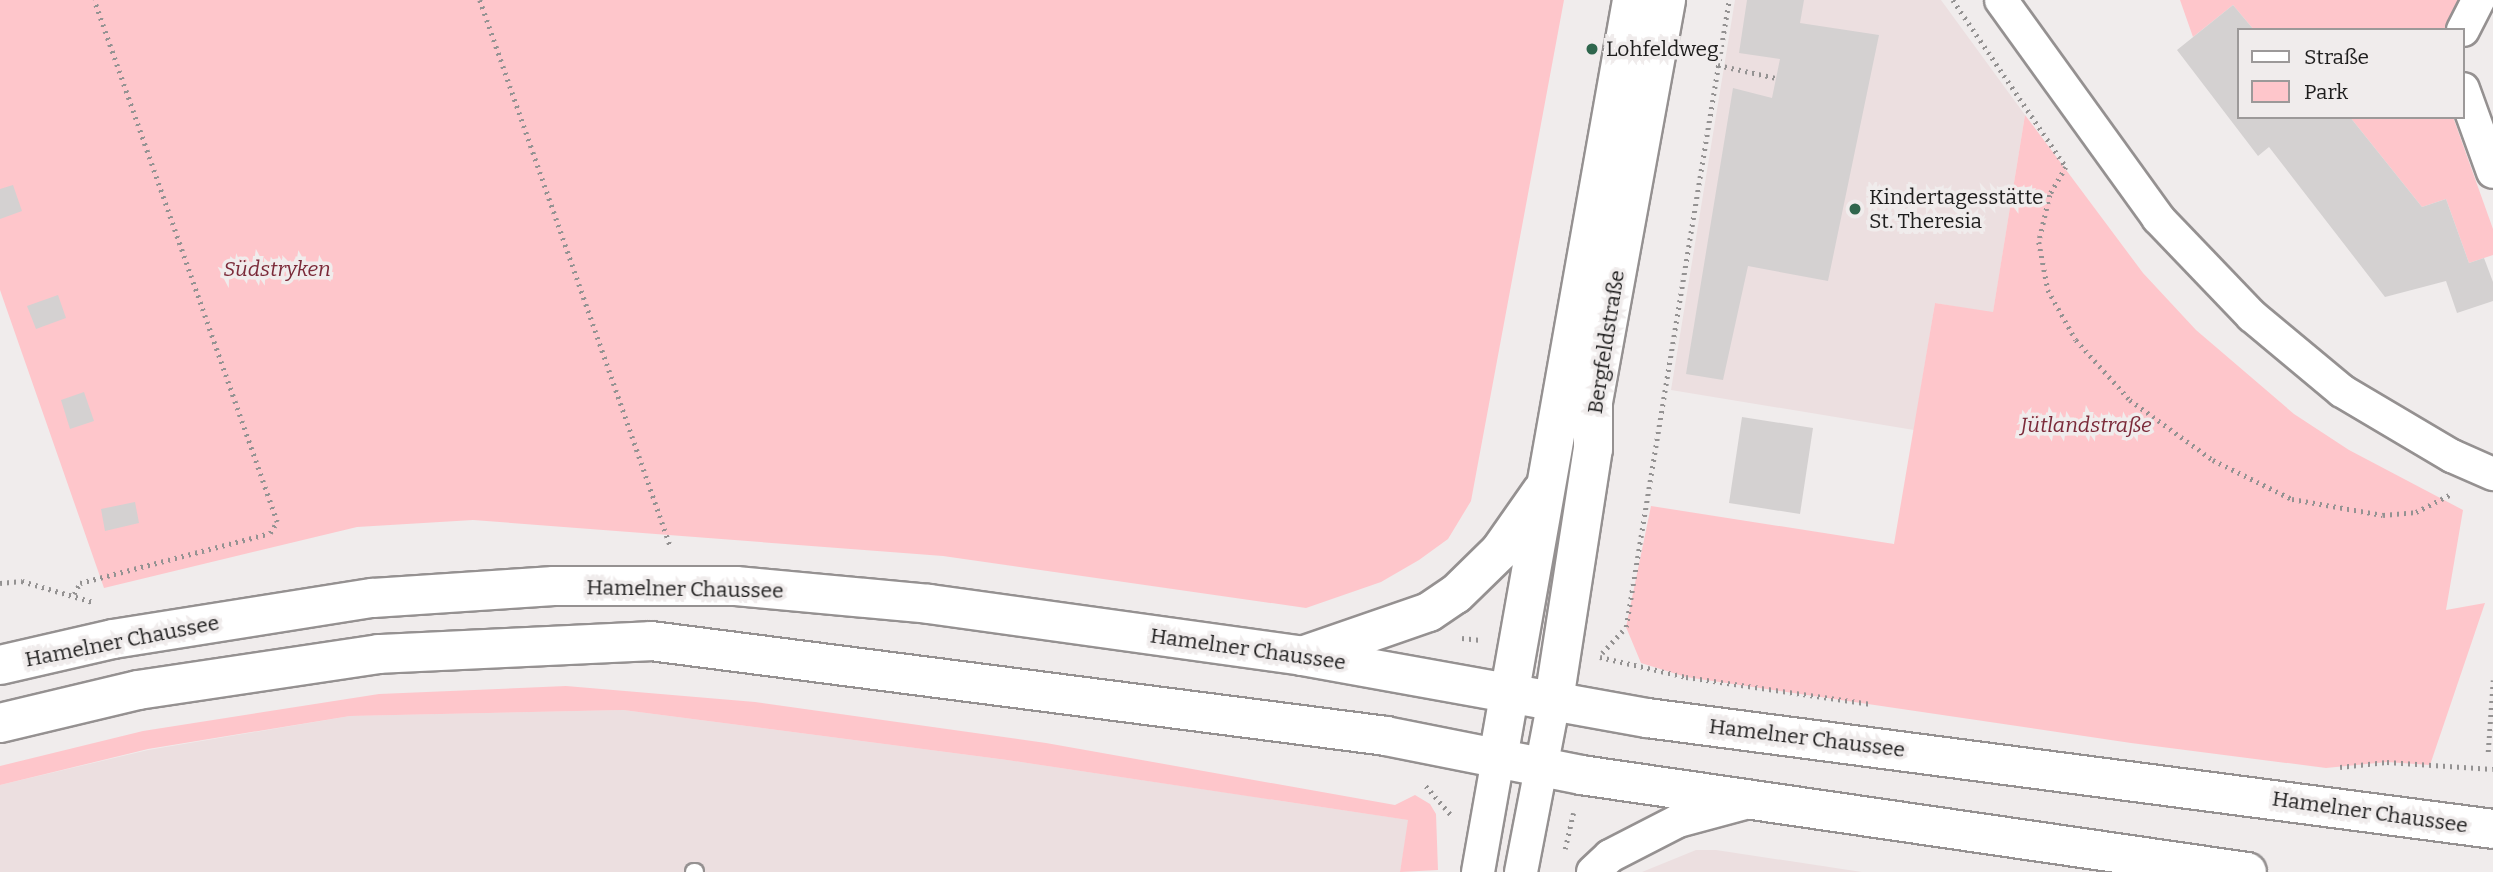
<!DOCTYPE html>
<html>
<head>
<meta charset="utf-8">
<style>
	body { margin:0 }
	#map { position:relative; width:2493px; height:872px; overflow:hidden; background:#f0ecec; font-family:Bitter,serif }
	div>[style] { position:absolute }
	.built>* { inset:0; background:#ecdfe0 }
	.green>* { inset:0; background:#fec6cb }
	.building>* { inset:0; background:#d4d1d1 }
	.path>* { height:4.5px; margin-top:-2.25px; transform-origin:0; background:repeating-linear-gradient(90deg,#949292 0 2px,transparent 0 7px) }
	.roads { filter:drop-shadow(2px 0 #959191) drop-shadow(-2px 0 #959191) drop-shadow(0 2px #959191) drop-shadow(0 -2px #959191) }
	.lane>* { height:16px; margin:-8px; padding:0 8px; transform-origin:8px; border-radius:8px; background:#fff }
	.street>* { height:32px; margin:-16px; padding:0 16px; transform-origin:16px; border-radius:16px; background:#fff }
	.secondary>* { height:38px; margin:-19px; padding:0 19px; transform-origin:19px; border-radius:19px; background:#fff }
	.primary>* { height:38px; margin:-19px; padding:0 19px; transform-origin:19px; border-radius:19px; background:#fff }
	.dots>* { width:19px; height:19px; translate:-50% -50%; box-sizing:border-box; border:4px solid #f0ecec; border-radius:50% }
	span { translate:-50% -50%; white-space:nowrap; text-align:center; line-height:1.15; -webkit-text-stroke:7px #f0ecec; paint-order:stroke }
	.poi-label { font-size:21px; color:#1e1d1d }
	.left { translate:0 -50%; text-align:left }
	.park-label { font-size:21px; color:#7b2a39; font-style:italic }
	.street-label { font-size:21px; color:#1e1d1d }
	.legend { position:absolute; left:2237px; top:28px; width:228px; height:91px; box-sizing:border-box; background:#f0ecec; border:2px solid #9c9999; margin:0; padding:9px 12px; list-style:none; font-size:21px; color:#1e1d1d }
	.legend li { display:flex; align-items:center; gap:14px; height:35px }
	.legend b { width:35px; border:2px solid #9c9999 }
</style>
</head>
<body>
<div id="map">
	<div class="built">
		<div style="clip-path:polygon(1735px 0,1941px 0,2025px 115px,1993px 313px,1935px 303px,1914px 430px,1671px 390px)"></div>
		<div style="clip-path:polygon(623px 710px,1007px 760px,1409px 820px,1400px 872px,0 872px,0 785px,148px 750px,350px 716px)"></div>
		<div style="clip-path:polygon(1696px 850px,1716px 850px,1862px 872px,1642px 872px)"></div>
	</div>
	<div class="green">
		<div style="clip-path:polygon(0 0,1564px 0,1471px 501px,1448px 539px,1419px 560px,1381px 582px,1306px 608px,943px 556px,473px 520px,357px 527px,104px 588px,0 290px)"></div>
		<div style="clip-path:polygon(2180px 0,2458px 0,2444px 30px,2254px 30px,2233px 5px,2193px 37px)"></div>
		<div style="clip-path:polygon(2025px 115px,2143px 273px,2196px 330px,2294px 414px,2349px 450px,2463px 510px,2446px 610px,2485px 603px,2430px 765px,2387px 762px,2326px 768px,2131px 743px,1686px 677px,1641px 663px,1626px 627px,1651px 506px,1894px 544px,1935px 303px,1993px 312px)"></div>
		<div style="clip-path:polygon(2350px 117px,2453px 117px,2493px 229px,2493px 255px,2469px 263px,2446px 199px,2422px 207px)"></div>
		<div style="clip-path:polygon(566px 686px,755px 702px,1046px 743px,1395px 805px,1415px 795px,1430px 804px,1436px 814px,1438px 870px,1400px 872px,1408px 820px,1007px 760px,623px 710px,350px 716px,148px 749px,0 785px,0 766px,143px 731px,379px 694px)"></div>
	</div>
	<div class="building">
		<div style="clip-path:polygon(1747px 0,1804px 0,1800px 23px,1879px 35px,1828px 281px,1748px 266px,1723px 380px,1686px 374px,1733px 88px,1772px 98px,1780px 59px,1739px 53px)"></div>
		<div style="clip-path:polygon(2233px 5px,2254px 30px,2239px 30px,2239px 117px,2350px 117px,2422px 207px,2446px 199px,2469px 263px,2484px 258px,2493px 282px,2493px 301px,2457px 313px,2446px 281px,2385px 297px,2269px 147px,2258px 156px,2177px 50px)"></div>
		<div style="clip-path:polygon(13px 185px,22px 211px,0 219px,0 189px)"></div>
		<div style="clip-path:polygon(58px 295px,66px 318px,36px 329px,27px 306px)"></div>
		<div style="clip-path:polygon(84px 392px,94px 421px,70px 429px,61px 400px)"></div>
		<div style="clip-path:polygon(1742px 417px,1813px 428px,1800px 514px,1729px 503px)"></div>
		<div style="clip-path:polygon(135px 502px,139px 523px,105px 531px,101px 509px)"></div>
	</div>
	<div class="path">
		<div style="left:480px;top:0;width:580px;rotate:70.78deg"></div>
		<div style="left:1953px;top:0;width:202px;rotate:55.9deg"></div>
		<div style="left:2066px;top:167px;width:32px;rotate:120deg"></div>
		<div style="left:2050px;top:195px;width:48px;rotate:103.2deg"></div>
		<div style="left:2039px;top:242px;width:49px;rotate:79.4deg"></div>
		<div style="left:2048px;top:290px;width:57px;rotate:60.8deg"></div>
		<div style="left:2076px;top:340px;width:81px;rotate:48deg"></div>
		<div style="left:2130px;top:400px;width:102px;rotate:35.9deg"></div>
		<div style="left:2213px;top:460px;width:88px;rotate:26.3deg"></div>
		<div style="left:2292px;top:499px;width:92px;rotate:10deg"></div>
		<div style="left:2383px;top:515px;width:33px;rotate:-5deg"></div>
		<div style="left:2416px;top:512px;width:39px;rotate:-27deg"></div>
		<div style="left:1718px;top:65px;width:59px;rotate:12.6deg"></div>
		<div style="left:0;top:583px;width:22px;rotate:-5deg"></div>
		<div style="left:22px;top:581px;width:74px;rotate:16.5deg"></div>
		<div style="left:74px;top:594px;width:13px;rotate:-61deg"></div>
		<div style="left:80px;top:583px;width:196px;rotate:-14.7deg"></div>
		<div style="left:270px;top:533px;width:13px;rotate:-58deg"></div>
		<div style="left:277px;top:522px;width:553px;rotate:-109.32deg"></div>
		<div style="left:1462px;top:638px;width:19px;rotate:6deg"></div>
		<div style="left:1602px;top:653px;width:35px;rotate:-47deg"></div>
		<div style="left:1626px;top:627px;width:635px;rotate:-80.67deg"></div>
		<div style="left:1600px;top:657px;width:88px;rotate:13.1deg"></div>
		<div style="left:1686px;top:677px;width:187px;rotate:8.3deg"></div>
		<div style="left:2488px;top:752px;width:72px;rotate:-86deg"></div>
		<div style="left:2340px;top:767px;width:47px;rotate:-6.1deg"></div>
		<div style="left:2387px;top:762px;width:106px;rotate:3.8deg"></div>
		<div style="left:1426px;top:786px;width:40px;rotate:49deg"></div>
		<div style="left:1565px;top:849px;width:37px;rotate:-77deg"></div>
	</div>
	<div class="roads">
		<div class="lane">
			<div style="left:694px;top:872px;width:1px"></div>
		</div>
		<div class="street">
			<div style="left:2001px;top:0;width:269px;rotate:54.2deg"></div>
			<div style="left:2158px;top:218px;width:136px;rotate:46.2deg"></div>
			<div style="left:2252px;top:316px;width:117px;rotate:39.8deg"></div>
			<div style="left:2342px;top:391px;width:128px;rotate:30.6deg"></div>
			<div style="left:2452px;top:456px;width:45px;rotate:23.7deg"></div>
			<div style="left:2463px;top:30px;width:34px;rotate:-63deg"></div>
			<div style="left:2463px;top:89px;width:88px;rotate:70.1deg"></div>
			<div style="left:1478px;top:872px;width:116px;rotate:-80deg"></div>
			<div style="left:1521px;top:872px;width:175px;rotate:-79.1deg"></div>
			<div style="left:1593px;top:872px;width:23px;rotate:-43deg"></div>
			<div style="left:1610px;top:856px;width:76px;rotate:-27.2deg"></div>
			<div style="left:1678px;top:821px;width:73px;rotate:-15deg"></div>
		</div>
		<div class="secondary">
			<div style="left:1302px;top:656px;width:134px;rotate:-19.1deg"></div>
			<div style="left:1429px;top:612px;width:32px;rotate:-34deg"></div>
			<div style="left:1456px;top:594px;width:62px;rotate:-44.3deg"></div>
			<div style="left:1500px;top:551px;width:73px;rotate:-55deg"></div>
			<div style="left:1554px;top:700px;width:254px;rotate:-81.2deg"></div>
			<div style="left:1593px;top:449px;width:47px;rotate:-90deg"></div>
			<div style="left:1593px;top:402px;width:409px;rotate:-79.7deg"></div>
			<div style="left:1498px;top:758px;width:770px;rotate:-79.97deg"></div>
		</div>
		<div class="primary">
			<div style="left:0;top:665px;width:116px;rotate:-13deg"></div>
			<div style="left:113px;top:639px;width:263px;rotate:-9deg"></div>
			<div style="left:373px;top:598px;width:181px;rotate:-3.8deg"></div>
			<div style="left:554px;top:586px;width:182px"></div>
			<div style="left:736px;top:586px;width:194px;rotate:5.3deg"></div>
			<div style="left:929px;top:604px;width:377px;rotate:7.9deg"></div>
			<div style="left:1302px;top:656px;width:351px;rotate:10.2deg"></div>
			<div style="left:1647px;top:718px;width:853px;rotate:7.47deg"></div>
			<div style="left:0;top:723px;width:142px;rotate:-13.4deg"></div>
			<div style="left:138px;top:690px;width:244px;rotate:-8.5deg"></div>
			<div style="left:379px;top:654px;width:272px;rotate:-2.7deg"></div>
			<div style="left:651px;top:641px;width:741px;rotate:7.36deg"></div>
			<div style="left:1386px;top:736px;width:199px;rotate:11.3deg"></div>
			<div style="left:1581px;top:775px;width:673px;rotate:8.29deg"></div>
		</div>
	</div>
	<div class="dots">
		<div style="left:1592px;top:49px;background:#2f664d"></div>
		<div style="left:1855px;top:209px;background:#2f664d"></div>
	</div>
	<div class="poi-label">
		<span class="left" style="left:1606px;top:49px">Lohfeldweg</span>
		<span class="left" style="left:1869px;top:209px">Kindertagesstätte<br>St. Theresia</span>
	</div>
	<div class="park-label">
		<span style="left:277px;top:269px">Südstryken</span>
		<span style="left:2086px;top:425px">Jütlandstraße</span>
	</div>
	<div class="street-label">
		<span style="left:1606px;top:342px;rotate:-81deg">Bergfeldstraße</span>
		<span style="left:685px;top:589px;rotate:1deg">Hamelner Chaussee</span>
		<span style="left:122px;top:641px;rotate:-11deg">Hamelner Chaussee</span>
		<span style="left:1248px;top:649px;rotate:8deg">Hamelner Chaussee</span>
		<span style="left:1807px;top:738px;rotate:7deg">Hamelner Chaussee</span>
		<span style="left:2370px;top:812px;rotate:8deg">Hamelner Chaussee</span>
	</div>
	<ul class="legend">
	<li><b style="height:9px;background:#fff"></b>Straße</li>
	<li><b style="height:19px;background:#fec6cb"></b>Park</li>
	</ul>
</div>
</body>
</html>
